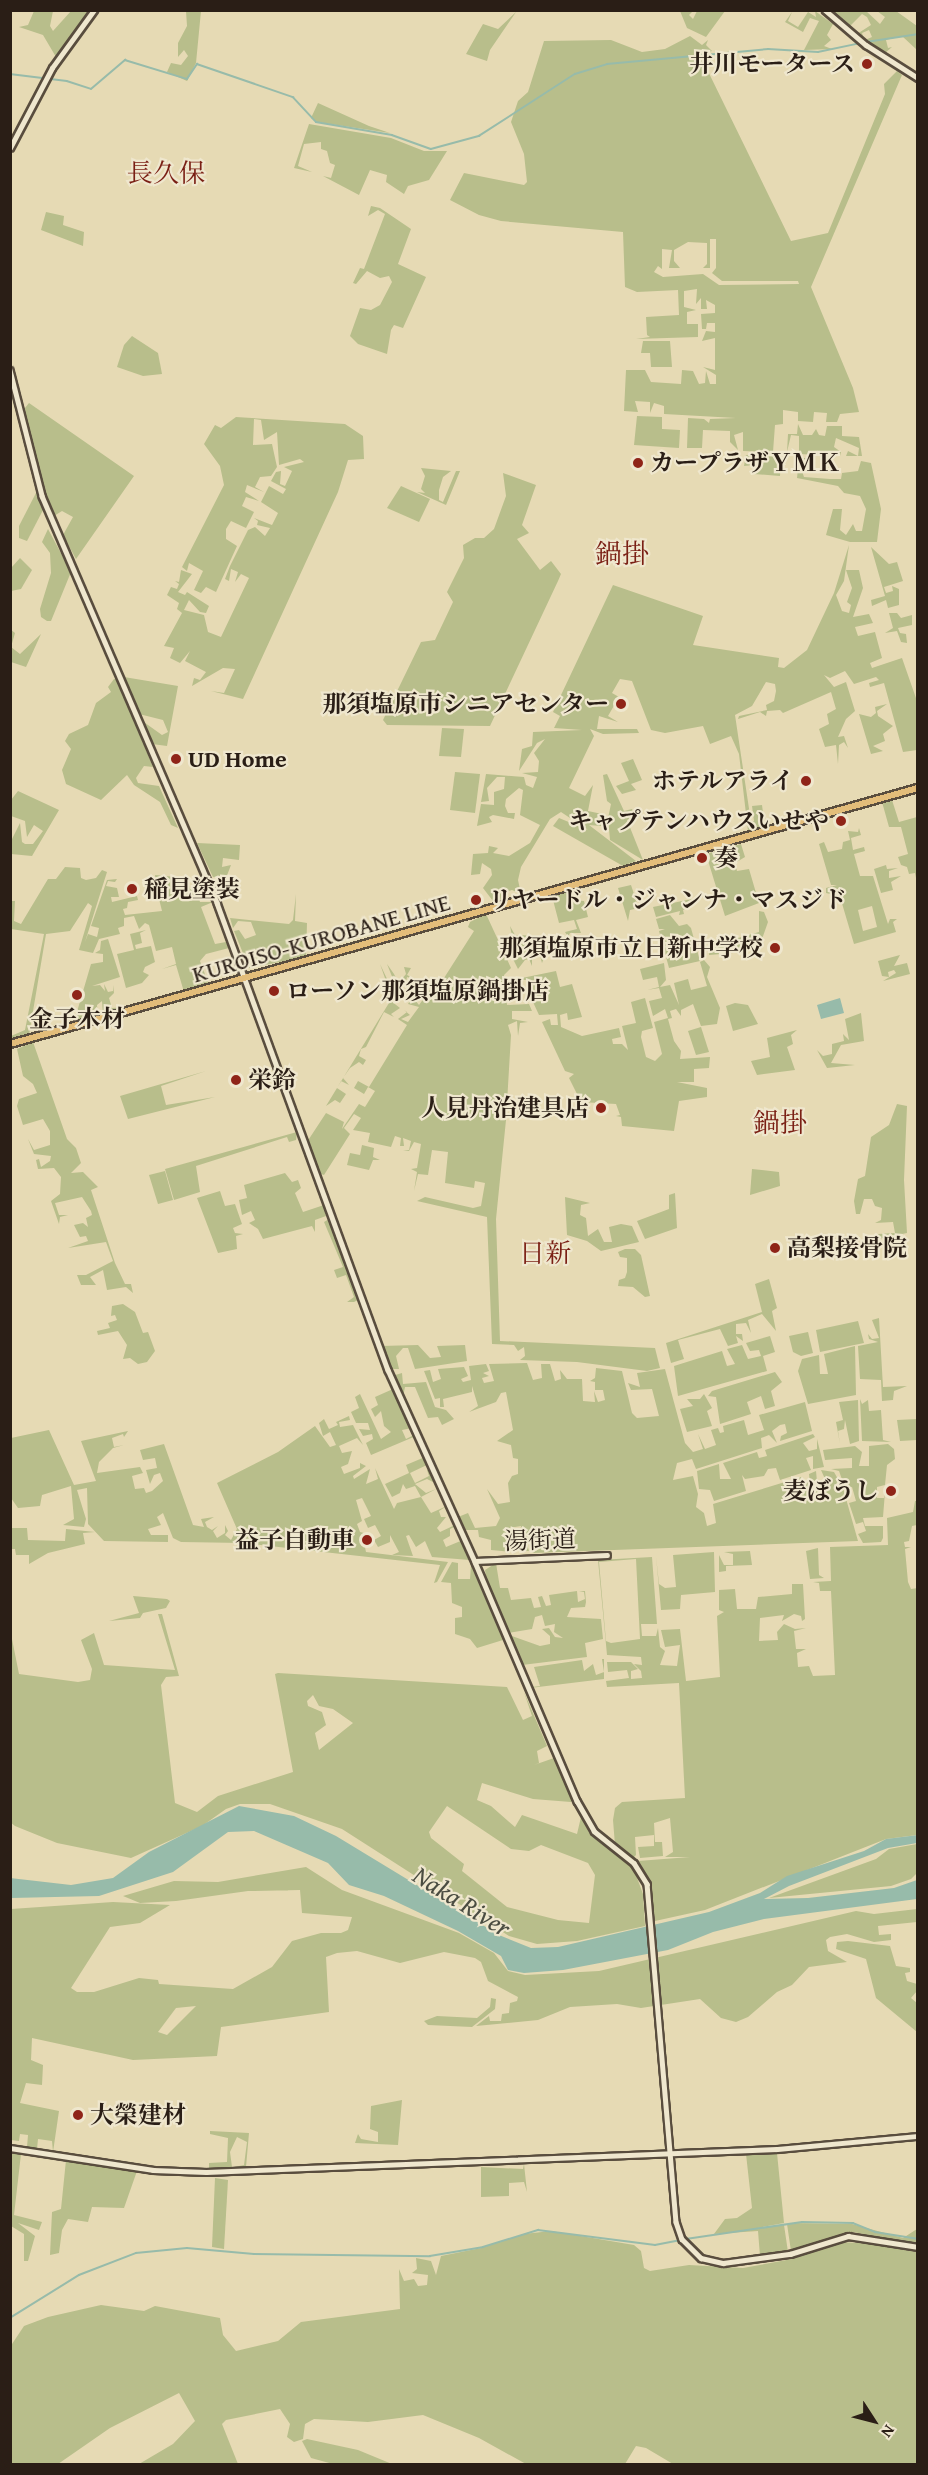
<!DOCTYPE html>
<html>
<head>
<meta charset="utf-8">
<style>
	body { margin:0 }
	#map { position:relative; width:928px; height:2475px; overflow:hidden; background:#e6dab4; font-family:"Gentium Book Plus","Noto Serif JP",serif }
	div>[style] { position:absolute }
	.green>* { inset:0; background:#b8be8b }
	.water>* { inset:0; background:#97bbaa }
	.stream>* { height:1.5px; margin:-0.75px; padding:0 0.75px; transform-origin:0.75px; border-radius:0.75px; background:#97bbaa }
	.roads { filter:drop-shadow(2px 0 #594d3e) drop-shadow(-2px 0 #594d3e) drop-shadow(0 2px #594d3e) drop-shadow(0 -2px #594d3e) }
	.minor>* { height:4.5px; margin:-2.25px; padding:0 2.25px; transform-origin:2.25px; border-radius:2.25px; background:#efe7ce }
	.major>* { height:6px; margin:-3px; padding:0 3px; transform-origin:3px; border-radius:3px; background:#e3bd7a }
	.dots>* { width:16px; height:16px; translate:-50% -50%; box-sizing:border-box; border:3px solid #efe7ce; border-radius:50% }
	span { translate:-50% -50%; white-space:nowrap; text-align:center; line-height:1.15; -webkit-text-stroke:4.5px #efe7ce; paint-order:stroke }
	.poi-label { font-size:24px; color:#2a1e16; font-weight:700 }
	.right { translate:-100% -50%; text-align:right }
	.left { translate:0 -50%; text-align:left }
	.street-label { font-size:24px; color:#2a1e16 }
	.neighbourhood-label { font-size:26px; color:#7a1f14 }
	.water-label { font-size:26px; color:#4b4d42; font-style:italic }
	.quarter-label { font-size:27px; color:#7a1f14 }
	.frame { position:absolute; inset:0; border:12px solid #2a1e16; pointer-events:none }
	.north { position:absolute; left:844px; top:2391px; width:60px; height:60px; -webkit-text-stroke:4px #efe7ce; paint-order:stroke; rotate:126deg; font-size:16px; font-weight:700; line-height:24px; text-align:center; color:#2a1e16 }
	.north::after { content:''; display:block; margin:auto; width:21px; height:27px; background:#2a1e16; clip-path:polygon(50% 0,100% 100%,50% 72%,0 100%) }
</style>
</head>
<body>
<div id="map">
	<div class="green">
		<div style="clip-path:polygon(34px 11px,53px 11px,50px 26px,53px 31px,71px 11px,91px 11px,56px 57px,43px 35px,19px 27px,28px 25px)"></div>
		<div style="clip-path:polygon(186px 11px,201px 11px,196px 63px,187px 81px,167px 72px,171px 63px,181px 65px,188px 56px,184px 50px,178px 57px,178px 43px,187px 26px)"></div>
		<div style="clip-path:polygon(680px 11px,693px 11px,689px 15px,693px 19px,697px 11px,725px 11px,706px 37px,687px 28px)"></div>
		<div style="clip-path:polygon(815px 11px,833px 24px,827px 35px,831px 40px,824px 46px,832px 49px,804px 50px,819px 21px,810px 18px,803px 32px,785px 22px,792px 12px,788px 21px,798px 27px,808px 12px,816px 17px)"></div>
		<div style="clip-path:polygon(830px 11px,866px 11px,880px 24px,885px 17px,877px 11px,896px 11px,917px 26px,917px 50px,902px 36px,886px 40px,888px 48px,892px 47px,885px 53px,865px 40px,872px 37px,869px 30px,862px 33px,864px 39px,857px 34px,871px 25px,867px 17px,862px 14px,849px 27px)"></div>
		<div style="clip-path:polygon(516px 12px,490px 50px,487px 61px,466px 54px,483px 24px,498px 29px)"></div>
		<div style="clip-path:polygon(evenodd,690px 36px,702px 45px,708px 40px,706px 45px,712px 51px,703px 53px,702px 59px,791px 241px,828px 233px,885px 94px,884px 84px,897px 71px,902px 75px,811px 287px,853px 388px,859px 412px,840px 414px,837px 422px,826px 422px,827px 413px,814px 412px,813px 422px,798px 421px,798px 412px,783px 410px,783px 424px,775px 425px,773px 452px,743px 451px,743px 432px,734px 435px,738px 450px,730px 442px,730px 431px,703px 430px,702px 448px,687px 448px,688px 418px,704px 419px,709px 423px,710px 419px,736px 418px,664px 414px,664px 406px,654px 403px,650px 413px,650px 402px,635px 401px,638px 412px,624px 411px,626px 370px,645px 370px,651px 382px,681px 384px,682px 370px,693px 371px,699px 384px,705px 383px,706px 371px,710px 384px,716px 384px,716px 375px,703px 367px,715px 370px,715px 338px,702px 341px,706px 331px,715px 332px,715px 323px,707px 323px,706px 329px,702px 329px,701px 314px,715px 313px,715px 305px,706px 300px,707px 309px,701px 309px,701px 298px,696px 304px,697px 289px,684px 291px,684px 307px,696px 310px,687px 312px,687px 324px,698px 324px,698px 337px,636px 339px,650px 337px,647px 335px,646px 317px,679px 315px,678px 290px,637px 292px,625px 287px,623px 232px,501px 221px,479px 215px,450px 200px,464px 173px,524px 185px,527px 182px,524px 154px,511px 122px,518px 101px,528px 92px,544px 41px,611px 40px,642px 52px,665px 49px,690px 36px,710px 239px,716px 239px,716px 268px,712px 273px,722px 281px,798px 281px,799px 284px,719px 285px,703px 274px,663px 277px,654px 272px,658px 266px,662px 269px,662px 249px,672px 250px,669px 268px,680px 268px,674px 261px,674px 250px,688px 242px,707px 243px,707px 264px,703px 268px,710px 268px,710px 239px)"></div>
		<div style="clip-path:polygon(318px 103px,369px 126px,390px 133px,317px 122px,311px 118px)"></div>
		<div style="clip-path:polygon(309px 124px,391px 138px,424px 151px,447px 151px,429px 180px,408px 186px,404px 194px,386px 182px,387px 175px,370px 170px,359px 195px,323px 176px,331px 178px,335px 165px,330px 163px,327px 151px,321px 149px,321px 142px,304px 144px,298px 166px,312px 172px,294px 168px)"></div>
		<div style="clip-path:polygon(371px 206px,380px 208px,411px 229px,398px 264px,426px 277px,403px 328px,394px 325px,391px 330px,387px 354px,358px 344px,350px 336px,360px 308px,371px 310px,380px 305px,392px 282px,389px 276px,380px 278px,367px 271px,356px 284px,353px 283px,360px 268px,364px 269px,385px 214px,378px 210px,368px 216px)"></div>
		<div style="clip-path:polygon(46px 212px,64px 216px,63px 225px,84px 232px,83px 246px,41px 230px)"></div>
		<div style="clip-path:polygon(132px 336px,158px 353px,162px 374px,143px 376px,117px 367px,124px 345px)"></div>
		<div style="clip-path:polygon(643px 341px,670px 341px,672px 367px,651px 367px,650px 353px,641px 353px)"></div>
		<div style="clip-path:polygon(29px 403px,134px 476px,76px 559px,63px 535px,73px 517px,62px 511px,54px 516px,44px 490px,28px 428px,25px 408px)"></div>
		<div style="clip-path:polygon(637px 416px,662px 417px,662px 429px,680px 430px,679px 448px,634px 445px)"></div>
		<div style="clip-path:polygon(236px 417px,345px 424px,363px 436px,364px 459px,348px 460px,338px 492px,243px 699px,211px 691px,224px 693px,235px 669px,223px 668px,192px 686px,194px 678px,200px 680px,206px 672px,185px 661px,190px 651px,180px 663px,170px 658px,174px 648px,164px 646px,182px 613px,177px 609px,179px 603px,167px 595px,171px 587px,177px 589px,179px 584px,175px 581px,179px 582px,181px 570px,192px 574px,178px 592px,185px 595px,187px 592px,209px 606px,206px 613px,200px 612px,189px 600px,184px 610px,204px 615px,208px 632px,221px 637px,249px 578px,241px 574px,235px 582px,238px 572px,231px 569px,229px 581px,225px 579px,230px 566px,248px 530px,255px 527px,265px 536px,270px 528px,257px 525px,258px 521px,254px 518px,272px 525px,278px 513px,261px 502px,269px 486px,283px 494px,286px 489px,271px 481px,276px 472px,281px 471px,280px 484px,285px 486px,292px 471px,284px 467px,304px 462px,300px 459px,279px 465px,277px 432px,264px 440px,261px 420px,254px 419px,253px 445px,272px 444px,277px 467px,271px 476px,260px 477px,255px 487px,264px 492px,247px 485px,245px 492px,259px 501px,246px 497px,242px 506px,254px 512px,246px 528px,231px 521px,226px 529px,226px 539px,237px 546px,216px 592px,206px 587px,201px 593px,194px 590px,203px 571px,189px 563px,187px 571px,182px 567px,224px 485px,220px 466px,204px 444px,215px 425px,221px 428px)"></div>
		<div style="clip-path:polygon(798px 424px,803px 435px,812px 435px,816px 429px,819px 435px,825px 436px,827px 426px,842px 426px,842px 436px,859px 437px,862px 456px,846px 456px,848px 451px,858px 456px,859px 448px,836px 438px,834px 447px,841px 452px,840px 456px,799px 454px,799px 436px,791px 435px,787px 452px,788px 434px,797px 434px)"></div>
		<div style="clip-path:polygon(746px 455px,781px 457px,780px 476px,754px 474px,754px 465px,744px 466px)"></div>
		<div style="clip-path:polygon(799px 458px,806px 458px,800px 465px,804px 477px,830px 479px,841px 479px,842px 473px,858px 471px,861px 461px,871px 463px,881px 509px,877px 542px,850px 542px,826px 535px,833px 509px,842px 509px,840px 530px,846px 535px,853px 524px,856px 531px,862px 531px,866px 509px,860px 496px,844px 493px,838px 486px,797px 478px)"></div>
		<div style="clip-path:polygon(421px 468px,451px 471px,443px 477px,439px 490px,439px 500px,443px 502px,456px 471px,460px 471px,446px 505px,417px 492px,425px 493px,421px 489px,425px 476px)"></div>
		<div style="clip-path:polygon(503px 473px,536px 485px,522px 525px,529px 533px,517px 539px,540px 570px,551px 561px,561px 574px,558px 581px,490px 726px,387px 725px,383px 720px,421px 642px,435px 640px,453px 602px,447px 592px,464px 558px,463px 545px,475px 538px,484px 538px,494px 529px,506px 496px)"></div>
		<div style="clip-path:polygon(401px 486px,430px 499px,419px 522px,387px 508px)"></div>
		<div style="clip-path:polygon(37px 491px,43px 510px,27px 541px,19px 538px,19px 526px)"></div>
		<div style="clip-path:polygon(48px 529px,71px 572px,51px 621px,47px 621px,41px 617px,40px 609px,51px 573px,50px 553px,42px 542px)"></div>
		<div style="clip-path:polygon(849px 545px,844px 581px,836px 595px,842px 611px,849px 613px,851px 605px,847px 602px,852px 588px,846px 570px,859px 570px,863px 588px,853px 617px,869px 614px,873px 623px,855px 627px,858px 636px,875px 632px,882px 658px,870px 663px,872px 668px,902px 658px,917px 701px,917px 750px,903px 752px,884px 683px,870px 687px,869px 683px,879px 680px,876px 677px,854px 684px,845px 671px,830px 678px,824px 675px,834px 687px,846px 682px,855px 711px,846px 719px,838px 737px,844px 736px,848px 748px,844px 742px,839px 745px,838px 764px,836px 745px,825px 747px,819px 729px,829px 724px,827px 714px,836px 709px,831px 692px,783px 713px,780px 710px,767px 711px,766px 716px,760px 712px,738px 719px,739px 716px,767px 710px,766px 705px,774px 701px,776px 691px,775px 684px,766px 682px,752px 706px,735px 715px,751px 822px,754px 821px,752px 806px,762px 805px,764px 820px,762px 828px,748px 831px,739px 754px,731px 736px,710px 744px,703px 726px,665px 733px,651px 730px,632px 681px,620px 679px,612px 693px,619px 697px,608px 716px,618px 722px,599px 716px,597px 729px,637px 729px,639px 733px,603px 734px,590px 729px,594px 736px,569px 788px,585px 796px,593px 785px,588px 811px,602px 814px,604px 822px,601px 826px,589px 825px,636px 861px,623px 866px,553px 826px,559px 818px,588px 830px,561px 812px,550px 819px,521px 867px,518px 880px,521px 894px,512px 890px,506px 892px,502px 900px,493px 901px,483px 888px,492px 875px,491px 869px,482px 863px,480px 874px,471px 875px,473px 854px,488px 853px,489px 846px,498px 848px,493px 853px,509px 856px,530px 843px,540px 825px,520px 815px,523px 790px,519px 788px,506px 799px,505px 806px,508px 813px,515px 813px,514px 819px,493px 815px,489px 817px,492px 822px,477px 826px,481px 804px,494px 805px,494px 792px,504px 789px,505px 777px,497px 777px,487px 788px,489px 801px,481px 802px,486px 774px,524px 777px,526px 785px,533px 788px,537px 777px,522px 773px,538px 772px,539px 761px,534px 753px,545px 739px,537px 743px,519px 771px,522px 749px,532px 746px,533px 732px,582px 730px,554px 728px,560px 716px,553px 712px,613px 585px,703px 616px,693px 645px,779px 658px,778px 667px,784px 668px,807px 650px,834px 593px)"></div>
		<div style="clip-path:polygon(871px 547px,889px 564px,897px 562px,903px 581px,884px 587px,886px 593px,893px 591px,892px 586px,899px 589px,899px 605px,888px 608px,886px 600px,872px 606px,871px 600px,885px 596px)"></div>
		<div style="clip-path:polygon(20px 558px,32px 570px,21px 589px,11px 591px,11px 568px)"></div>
		<div style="clip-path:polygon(889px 613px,897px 613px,901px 618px,912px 615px,912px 625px,898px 628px,900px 633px,906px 634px,907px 643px,901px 642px,897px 631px,885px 633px,893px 628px)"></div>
		<div style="clip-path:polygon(10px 629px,15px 633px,11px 647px,20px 654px,41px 634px,26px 667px,11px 662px)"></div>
		<div style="clip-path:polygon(124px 677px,178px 686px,167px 746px,152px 744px,141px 720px,162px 735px,168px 732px,163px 720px,139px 714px)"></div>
		<div style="clip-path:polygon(114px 679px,117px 679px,153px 767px,144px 766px,136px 778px,138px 783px,159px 786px,178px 828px,171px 825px,160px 802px,134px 785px,127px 775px,101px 800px,66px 784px,62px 770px,71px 749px,65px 741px,69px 734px,88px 725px,96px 703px,111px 692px,108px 687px)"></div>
		<div style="clip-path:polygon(887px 704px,877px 711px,878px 716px,893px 726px,883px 734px,885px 741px,873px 746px,883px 751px,871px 754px,859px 714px,871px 717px,876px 713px,875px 707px)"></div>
		<div style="clip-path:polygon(442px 728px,464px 729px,461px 757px,439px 756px)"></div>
		<div style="clip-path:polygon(633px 759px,642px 780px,631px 784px,636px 790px,622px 794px,616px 786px,629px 781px,621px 763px)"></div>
		<div style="clip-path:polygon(455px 772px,480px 774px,475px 813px,450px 810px)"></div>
		<div style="clip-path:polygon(607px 774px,624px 811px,632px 809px,635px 817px,627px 820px,643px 860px,610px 840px,608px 818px,611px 804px,607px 801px,603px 775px)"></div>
		<div style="clip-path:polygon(18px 791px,59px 810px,32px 856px,11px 854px,11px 841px,20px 823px,22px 842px,25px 844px,33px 844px,43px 831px,34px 825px,27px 837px,25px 821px,11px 816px,11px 800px)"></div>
		<div style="clip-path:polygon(892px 800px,899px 822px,917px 817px,917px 883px,915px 873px,909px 874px,907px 867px,901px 865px,898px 857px,908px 854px,901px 827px,889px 827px,882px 802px)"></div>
		<div style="clip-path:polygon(evenodd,859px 828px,861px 835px,851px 838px,853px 850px,864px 847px,865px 851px,854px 854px,860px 876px,873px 876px,888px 924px,890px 919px,897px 919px,893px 922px,896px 932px,854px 944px,838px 890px,835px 895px,826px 893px,826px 888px,837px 885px,831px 885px,819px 844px,824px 842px,828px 852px,842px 849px,843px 842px,850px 840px,848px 831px,858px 832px,859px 828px,872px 906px,877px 927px,863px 931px,858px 910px,872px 906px)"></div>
		<div style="clip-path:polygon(197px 843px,240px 845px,239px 860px,223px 858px,222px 867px,231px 865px,226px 878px,213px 877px)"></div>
		<div style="clip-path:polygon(741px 844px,745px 857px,735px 863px,737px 871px,749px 869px,759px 903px,725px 916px,706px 854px)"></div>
		<div style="clip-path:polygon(886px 865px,887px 869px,898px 868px,889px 871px,889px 878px,901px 876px,891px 882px,893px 890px,881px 893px,874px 869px)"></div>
		<div style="clip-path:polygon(65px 867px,80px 868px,81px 878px,86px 880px,96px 878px,102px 870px,107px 872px,85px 942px,88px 934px,97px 937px,99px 928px,91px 926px,107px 880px,117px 879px,115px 882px,108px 881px,106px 886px,117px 888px,119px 897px,111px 897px,112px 902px,137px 896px,138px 900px,128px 902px,127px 908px,123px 909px,125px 915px,162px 911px,157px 891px,141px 895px,157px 889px,155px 875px,187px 878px,190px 889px,196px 889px,200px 902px,213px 902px,201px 907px,215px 944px,226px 942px,229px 948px,206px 954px,200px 961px,209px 985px,184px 992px,176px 965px,162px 969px,176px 964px,172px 947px,156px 951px,149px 925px,145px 923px,139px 929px,134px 916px,124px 918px,124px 926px,118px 928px,120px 934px,99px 939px,93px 953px,79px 950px,92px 906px,88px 903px,70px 931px,46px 934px,29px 1035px,11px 1040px,11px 1036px,25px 1030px,44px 934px,11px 929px,10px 901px,15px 901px,14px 921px,21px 924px,48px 879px,56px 879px)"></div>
		<div style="clip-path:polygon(631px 885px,638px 906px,644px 907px,630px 910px,628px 921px,618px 888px)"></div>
		<div style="clip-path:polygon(567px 892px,570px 900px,584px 901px,588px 917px,576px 920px,581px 933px,570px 933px,568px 937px,565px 932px,577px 929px,574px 920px,559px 923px,553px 900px,555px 895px)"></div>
		<div style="clip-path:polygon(296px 894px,295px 921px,307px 923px,306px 957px,249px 968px,234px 931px,239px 930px,245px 939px,256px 935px,251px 922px,238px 921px,233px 928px,230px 918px,289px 924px,293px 920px)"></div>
		<div style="clip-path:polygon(692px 899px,694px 905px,683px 910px,684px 914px,679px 915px,680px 911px,656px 917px,653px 907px)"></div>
		<div style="clip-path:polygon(759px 911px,764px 912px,768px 922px,762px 939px,745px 952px,709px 955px,710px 946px,759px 932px)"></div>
		<div style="clip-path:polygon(486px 914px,511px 968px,504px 975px,507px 1005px,529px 1004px,532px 1011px,512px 1011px,512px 1019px,528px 1022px,520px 1023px,518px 1036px,517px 1021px,508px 1025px,511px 1035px,506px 1120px,496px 1219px,500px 1341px,655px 1348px,660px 1368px,647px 1371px,577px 1362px,520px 1360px,525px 1356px,524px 1347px,518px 1351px,514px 1345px,492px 1344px,487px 1217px,417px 1201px,425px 1197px,473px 1208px,481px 1206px,485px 1183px,475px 1181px,474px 1188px,445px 1183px,448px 1152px,432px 1150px,428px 1175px,418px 1174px,414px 1191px,417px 1172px,411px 1169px,417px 1168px,421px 1144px,414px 1142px,409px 1151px,403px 1150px,409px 1150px,411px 1141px,403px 1138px,404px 1146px,400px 1146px,401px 1138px,395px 1136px,391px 1147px,368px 1142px,370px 1133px,353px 1130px,361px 1118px,354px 1114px,344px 1128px,350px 1134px,324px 1175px,318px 1173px,307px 1142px,326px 1113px,344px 1122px,342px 1129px,359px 1104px,365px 1107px,375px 1091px,368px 1087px,364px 1094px,354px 1088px,358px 1081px,369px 1087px,407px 1025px,398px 1019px,407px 1012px,404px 1010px,410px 1015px,401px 1019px,408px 1022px,419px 1007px,408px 1004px,418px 988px,414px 999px,419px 1005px,432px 987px,437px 989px,474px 931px,468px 927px,470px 922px)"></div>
		<div style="clip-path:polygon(670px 915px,679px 926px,687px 924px,691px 928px,700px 961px,669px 968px,659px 931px,665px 929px,659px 929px,656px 919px)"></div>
		<div style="clip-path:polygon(510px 926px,515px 935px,545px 936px,532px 938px,535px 949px,561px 942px,563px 952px,554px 955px,553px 959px,552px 953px,545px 955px,542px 963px,540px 956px,532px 958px,532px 966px,529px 959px,525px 960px,518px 969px,503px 939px,512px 936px)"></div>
		<div style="clip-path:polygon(146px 930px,140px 933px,142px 943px,135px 945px,136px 949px,151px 946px,155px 962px,145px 967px,143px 972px,149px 975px,142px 983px,126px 988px,117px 954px,134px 950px,130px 934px)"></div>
		<div style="clip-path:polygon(108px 939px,120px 977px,92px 986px,100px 985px,105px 991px,104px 984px,108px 992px,113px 991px,113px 985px,114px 993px,109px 998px,112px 1008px,128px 1007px,103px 1015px,102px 1001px,97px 1005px,98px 1017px,74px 1022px,91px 964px,103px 962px,103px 954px,95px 953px,100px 950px,101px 941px)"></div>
		<div style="clip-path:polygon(900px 955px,894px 966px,907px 963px,910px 974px,883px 981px,896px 973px,894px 970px,888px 972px,889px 977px,882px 976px,878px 961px)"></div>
		<div style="clip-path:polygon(704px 960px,710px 967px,707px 977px,720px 1008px,717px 1024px,701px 1026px,693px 1004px,681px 1010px,681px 1016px,676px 1009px,670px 1011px,672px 1018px,668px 1019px,674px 1041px,681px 1051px,680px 1059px,710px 1057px,709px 1068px,694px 1069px,694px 1082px,677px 1082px,707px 1088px,707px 1097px,679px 1101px,674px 1131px,622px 1126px,621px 1117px,616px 1116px,620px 1115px,616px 1104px,581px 1102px,569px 1078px,574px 1074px,565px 1071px,542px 1022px,550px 1019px,551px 1025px,558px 1025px,557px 1014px,539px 1015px,526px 987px,528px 980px,523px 980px,522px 978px,556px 971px,560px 987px,572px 984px,582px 1017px,568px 1020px,567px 1013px,560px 1015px,561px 1027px,582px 1036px,619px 1028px,621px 1037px,612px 1039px,613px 1044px,622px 1044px,628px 1050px,622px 1026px,636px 1023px,631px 1002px,645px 998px,653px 1028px,642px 1031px,641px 1037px,646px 1057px,655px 1061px,662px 1054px,654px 1022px,668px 1018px,665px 1009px,653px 1016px,649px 1001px,662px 998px,659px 988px,647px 990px,659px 987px,657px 977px,643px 980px,640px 969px,664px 963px,666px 980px,660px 987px,670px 985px,679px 1005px,674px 983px,688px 979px,691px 990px,707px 986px,700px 962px)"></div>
		<div style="clip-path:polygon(380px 964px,388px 981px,393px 979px,387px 964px,394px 974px,396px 978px,390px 983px,393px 990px,406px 974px,404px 967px,411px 968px,407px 975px,417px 980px,407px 977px,405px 987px,402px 984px,391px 1001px,400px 1008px,391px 1014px,394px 1017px,384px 1012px,366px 1047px,361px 1049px,359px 1056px,366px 1060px,363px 1065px,359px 1062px,350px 1068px,343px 1078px,349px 1085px,341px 1081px,337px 1088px,346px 1094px,340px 1103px,335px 1100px,326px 1106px,392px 998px)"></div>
		<div style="clip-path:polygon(735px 1003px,748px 1005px,758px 1024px,733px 1031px,726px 1006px)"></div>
		<div style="clip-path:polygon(861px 1013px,864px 1041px,841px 1045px,831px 1063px,855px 1065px,827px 1068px,817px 1050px,823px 1056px,832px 1054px,832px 1044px,844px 1041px,843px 1034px,849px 1040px,845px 1019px)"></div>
		<div style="clip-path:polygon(701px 1027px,709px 1052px,696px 1055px,688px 1031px)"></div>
		<div style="clip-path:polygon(797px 1030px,791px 1035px,793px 1044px,787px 1047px,795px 1070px,757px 1075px,751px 1061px,770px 1057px,767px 1038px)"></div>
		<div style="clip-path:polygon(33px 1042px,67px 1139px,76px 1148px,81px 1163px,71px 1173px,83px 1172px,98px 1187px,91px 1190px,115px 1263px,125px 1284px,131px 1284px,133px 1293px,126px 1287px,107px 1290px,103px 1270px,90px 1277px,96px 1285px,81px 1285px,77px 1275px,86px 1275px,113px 1261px,106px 1242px,68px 1248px,88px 1241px,86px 1236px,80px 1237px,74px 1225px,83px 1223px,88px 1227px,86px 1218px,92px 1215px,91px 1211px,82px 1197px,55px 1203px,59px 1215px,68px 1215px,60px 1217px,59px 1224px,51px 1201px,60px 1194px,61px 1177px,54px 1168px,38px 1169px,36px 1160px,39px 1159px,41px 1167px,50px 1161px,51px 1156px,34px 1154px,28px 1139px,34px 1150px,50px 1145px,50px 1131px,43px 1119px,23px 1125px,17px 1106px,19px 1099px,37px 1093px,33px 1084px,23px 1076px,17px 1049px)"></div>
		<div style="clip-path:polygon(206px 1071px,161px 1086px,166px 1105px,215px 1097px,128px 1119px,120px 1096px)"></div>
		<div style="clip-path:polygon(897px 1104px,907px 1106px,904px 1180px,907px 1233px,873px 1240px,878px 1234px,895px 1233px,893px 1222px,875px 1223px,881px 1220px,882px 1208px,875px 1206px,872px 1199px,864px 1199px,860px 1214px,856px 1214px,854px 1201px,858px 1179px,865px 1176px,871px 1137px,889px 1125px)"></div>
		<div style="clip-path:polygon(297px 1132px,296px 1140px,289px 1142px,287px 1137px,196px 1166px,200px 1192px,174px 1200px,165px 1169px)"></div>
		<div style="clip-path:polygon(362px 1145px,374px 1148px,373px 1157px,380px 1160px,373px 1160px,369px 1170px,347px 1165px,350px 1153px,360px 1155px)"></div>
		<div style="clip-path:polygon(752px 1169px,779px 1172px,780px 1186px,750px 1195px)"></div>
		<div style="clip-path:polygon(165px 1171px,173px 1200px,158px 1204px,149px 1175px)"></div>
		<div style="clip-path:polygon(285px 1173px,292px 1182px,298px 1180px,301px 1188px,295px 1193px,303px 1212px,324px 1205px,326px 1216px,315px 1220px,315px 1232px,312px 1226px,263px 1239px,258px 1229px,249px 1223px,255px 1220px,251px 1211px,242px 1215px,239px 1200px,247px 1198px,244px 1185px)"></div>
		<div style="clip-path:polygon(220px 1191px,225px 1206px,235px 1204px,242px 1224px,233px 1228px,235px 1233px,243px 1234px,236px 1236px,237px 1249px,218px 1253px,197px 1198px)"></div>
		<div style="clip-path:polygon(675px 1193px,677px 1228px,645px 1239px,637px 1221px,669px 1209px,669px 1195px)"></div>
		<div style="clip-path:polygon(565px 1197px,590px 1203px,581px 1205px,580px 1215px,586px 1218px,588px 1236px,598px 1229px,604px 1242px,612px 1242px,609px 1227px,621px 1224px,632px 1226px,639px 1242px,601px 1251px,587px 1241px,567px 1235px)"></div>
		<div style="clip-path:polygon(329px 1219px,360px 1299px,354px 1302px,347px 1302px,354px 1297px,346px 1275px,337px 1278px,334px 1270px,343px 1267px,324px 1222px)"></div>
		<div style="clip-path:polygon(625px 1249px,635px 1249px,641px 1255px,650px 1296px,645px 1297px,633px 1287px,618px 1286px,619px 1280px,625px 1278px,627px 1272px,627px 1258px,620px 1257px,618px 1252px)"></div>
		<div style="clip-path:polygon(769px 1279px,777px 1308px,772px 1311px,776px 1331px,762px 1314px,748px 1320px,751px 1333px,746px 1323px,736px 1324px,736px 1334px,742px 1334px,743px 1341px,736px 1336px,738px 1343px,728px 1346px,720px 1329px,678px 1340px,684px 1359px,671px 1363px,666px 1343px,762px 1312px,755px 1284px)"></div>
		<div style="clip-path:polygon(123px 1304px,135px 1312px,143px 1333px,148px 1332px,155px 1351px,147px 1362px,138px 1364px,130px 1358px,123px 1359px,127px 1345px,118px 1331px,98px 1335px,97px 1331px,110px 1328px,108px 1323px,117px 1320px,115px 1315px,111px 1316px,112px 1306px)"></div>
		<div style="clip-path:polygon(879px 1318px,883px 1387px,907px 1386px,894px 1391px,893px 1400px,882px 1401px,881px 1380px,860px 1379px,858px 1346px,878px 1342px,869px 1339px,868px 1334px,872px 1339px,879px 1338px,872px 1320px)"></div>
		<div style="clip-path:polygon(858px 1321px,864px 1343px,820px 1352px,816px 1330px)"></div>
		<div style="clip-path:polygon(808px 1332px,813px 1353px,801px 1356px,793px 1352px,789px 1336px)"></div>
		<div style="clip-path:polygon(770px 1336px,775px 1352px,763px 1356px,767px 1371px,678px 1396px,674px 1366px,722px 1351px,727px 1366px,735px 1364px,727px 1349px,742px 1345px,748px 1359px,761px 1356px,759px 1350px,750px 1351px,746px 1343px)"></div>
		<div style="clip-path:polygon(418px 1345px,430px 1358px,441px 1357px,437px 1346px,465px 1345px,467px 1361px,415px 1369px,408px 1348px,403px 1348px,396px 1356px,399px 1369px,389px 1369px,381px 1346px)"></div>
		<div style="clip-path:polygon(855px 1346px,856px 1395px,808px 1404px,798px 1371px,802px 1359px,819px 1355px,820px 1374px,828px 1374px,824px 1354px)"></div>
		<div style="clip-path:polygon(527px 1363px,533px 1380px,542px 1378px,541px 1364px,550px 1364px,555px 1381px,561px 1379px,560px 1370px,567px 1379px,582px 1379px,583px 1401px,595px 1402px,594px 1391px,598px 1402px,605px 1400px,603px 1390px,595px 1390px,595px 1382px,590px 1381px,595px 1378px,596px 1368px,622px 1371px,632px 1413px,637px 1418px,659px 1416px,652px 1389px,631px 1390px,628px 1383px,640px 1387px,637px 1373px,665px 1369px,685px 1443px,693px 1452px,703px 1449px,698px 1434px,705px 1449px,716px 1445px,711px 1430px,718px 1428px,720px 1433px,724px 1432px,723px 1426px,744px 1420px,748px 1435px,764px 1430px,759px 1415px,805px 1402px,812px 1431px,780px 1441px,781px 1436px,787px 1433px,785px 1424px,780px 1425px,772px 1431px,777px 1443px,769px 1435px,761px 1438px,762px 1448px,696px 1469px,692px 1459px,677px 1463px,673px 1480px,693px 1476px,698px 1494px,696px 1507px,704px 1513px,707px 1526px,716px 1523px,713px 1504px,785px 1482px,787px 1486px,794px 1484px,793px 1479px,801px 1477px,810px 1484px,809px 1474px,816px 1471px,818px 1492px,829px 1488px,821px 1470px,834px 1472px,843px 1488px,858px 1541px,532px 1553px,539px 1549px,536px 1538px,525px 1540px,520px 1535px,521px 1526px,509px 1528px,509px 1534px,526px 1541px,529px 1551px,520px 1551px,519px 1547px,512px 1552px,491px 1550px,491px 1540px,479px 1537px,478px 1530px,464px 1530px,458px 1517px,468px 1513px,475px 1528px,496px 1526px,500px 1518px,487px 1489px,498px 1504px,510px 1502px,508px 1483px,512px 1476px,518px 1474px,518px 1459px,513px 1458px,511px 1445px,497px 1441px,513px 1430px,506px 1392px,501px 1393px,496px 1402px,469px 1412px,478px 1406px,472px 1386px,472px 1392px,443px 1399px,444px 1407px,440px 1407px,440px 1398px,435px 1399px,424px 1371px,430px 1370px,433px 1382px,441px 1379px,438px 1369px,464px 1367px,468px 1376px,461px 1379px,463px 1382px,471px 1380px,469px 1366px,486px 1364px,489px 1371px,483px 1373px,489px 1376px,482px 1378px,484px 1383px,494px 1381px,489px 1364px)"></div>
		<div style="clip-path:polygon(775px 1372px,782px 1382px,771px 1391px,775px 1406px,765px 1409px,761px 1396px,747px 1402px,751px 1414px,720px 1424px,716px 1397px,708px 1396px,712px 1391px)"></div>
		<div style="clip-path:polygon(402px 1373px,403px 1384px,426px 1382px,435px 1407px,446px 1410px,454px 1419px,442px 1425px,438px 1417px,428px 1418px,415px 1387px,405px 1387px,403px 1397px,392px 1376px)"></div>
		<div style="clip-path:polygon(393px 1389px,412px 1428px,402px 1430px,406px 1439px,414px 1435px,414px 1432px,416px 1436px,371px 1455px,366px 1443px,373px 1439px,372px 1434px,363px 1436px,359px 1429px,370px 1430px,368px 1423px,356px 1423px,351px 1412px,359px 1408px,355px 1397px,360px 1394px,381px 1439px,391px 1432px,384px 1426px,381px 1411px,375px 1417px,371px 1409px,378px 1405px,375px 1397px)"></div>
		<div style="clip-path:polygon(704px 1394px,712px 1408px,707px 1411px,712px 1426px,687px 1432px,680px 1409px,693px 1406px,687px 1399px,700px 1399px)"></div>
		<div style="clip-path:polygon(860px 1399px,862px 1404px,868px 1400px,869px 1411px,881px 1410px,883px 1440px,891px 1442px,862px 1441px)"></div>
		<div style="clip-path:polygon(858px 1400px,859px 1441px,850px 1444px,845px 1420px,844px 1429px,838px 1431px,840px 1444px,836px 1422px,843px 1420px,839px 1402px)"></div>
		<div style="clip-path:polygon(349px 1416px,350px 1420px,339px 1422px,340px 1427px,353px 1425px,363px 1445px,357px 1438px,339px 1446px,342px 1453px,352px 1451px,348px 1464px,341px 1467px,344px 1474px,360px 1468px,360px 1463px,366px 1466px,353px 1476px,354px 1479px,370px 1469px,366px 1484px,378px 1479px,375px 1468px,394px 1509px,397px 1503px,421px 1497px,415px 1486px,406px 1489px,403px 1484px,400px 1493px,392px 1497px,385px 1484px,409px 1473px,406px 1465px,425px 1457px,429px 1464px,410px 1473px,415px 1483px,429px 1476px,427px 1470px,432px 1471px,433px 1482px,427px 1479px,415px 1484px,426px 1493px,436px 1489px,421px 1497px,431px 1513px,447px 1506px,439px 1511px,441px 1517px,446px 1517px,437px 1528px,440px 1532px,455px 1525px,451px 1514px,456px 1526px,450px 1529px,450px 1536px,443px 1540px,446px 1547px,463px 1540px,470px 1560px,432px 1557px,425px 1541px,416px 1547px,409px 1535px,406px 1536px,413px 1556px,392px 1555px,399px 1552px,390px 1535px,390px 1542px,378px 1547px,374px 1540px,381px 1536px,375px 1525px,368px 1528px,364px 1519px,371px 1516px,362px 1498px,356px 1500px,362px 1521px,357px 1524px,360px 1532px,368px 1534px,363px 1538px,366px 1552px,448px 1562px,437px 1582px,434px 1583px,440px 1565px,243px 1543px,181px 1542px,173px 1538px,163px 1513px,157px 1517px,161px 1525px,148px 1529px,151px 1535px,168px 1535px,168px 1542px,104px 1541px,88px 1524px,87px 1488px,77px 1490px,86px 1519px,84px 1527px,63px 1525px,74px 1519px,71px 1486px,42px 1495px,40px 1506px,18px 1508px,11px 1498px,11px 1438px,49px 1430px,74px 1485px,96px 1481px,81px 1441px,128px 1431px,124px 1437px,123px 1434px,112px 1438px,114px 1447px,124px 1445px,113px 1448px,99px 1462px,97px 1473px,140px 1467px,143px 1473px,132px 1476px,135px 1489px,144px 1488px,146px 1493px,152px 1491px,163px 1481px,160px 1473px,154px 1475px,150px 1484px,146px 1470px,157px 1468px,155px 1458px,143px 1460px,140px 1450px,164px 1444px,193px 1525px,204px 1527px,201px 1519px,214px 1517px,205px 1522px,207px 1527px,212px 1530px,218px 1526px,213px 1531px,217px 1538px,225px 1533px,225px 1525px,228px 1531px,225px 1535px,231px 1540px,237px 1529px,217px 1483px,278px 1452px,315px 1426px,330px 1447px,336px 1445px,330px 1432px,323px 1436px,319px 1423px,324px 1419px,329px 1429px,338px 1425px,336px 1422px)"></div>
		<div style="clip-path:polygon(917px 1419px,917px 1440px,900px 1441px,897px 1420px)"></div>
		<div style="clip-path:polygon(813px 1434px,815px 1437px,803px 1443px,809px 1451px,817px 1449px,817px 1439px,824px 1467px,813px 1469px,813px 1456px,806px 1458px,811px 1470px,780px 1480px,776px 1468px,768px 1469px,764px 1476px,745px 1479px,742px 1475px,746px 1491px,714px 1501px,710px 1490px,699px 1489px,697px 1471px,719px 1464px,720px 1479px,731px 1479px,723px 1463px,757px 1452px,759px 1458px,767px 1456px,765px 1450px)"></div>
		<div style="clip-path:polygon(888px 1444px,894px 1449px,895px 1459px,887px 1465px,885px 1485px,877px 1487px,877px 1498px,884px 1498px,885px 1492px,883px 1517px,863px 1518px,865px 1526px,883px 1526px,883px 1538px,881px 1542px,863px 1543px,858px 1534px,866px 1531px,863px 1522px,856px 1524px,849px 1503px,856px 1501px,852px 1487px,845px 1488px,839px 1471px,831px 1469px,852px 1468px,852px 1458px,825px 1460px,823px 1450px,855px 1446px,862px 1452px,859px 1466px,869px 1466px,869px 1446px)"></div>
		<div style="clip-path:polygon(evenodd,915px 1501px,917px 1501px,917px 1525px,912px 1526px,909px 1541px,904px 1542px,905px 1547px,911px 1547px,905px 1549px,908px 1582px,911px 1589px,918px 1588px,917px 1835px,886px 1839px,705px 1910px,655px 1921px,650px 1884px,638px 1861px,690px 1857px,665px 1857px,673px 1852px,670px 1818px,654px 1823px,655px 1842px,662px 1842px,663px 1856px,640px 1858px,638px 1847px,654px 1846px,654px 1835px,635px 1837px,636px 1855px,633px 1858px,615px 1845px,613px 1820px,615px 1808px,622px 1802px,685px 1798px,679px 1683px,607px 1687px,606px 1681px,629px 1678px,627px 1670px,608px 1672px,607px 1662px,631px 1662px,638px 1669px,631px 1671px,631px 1679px,642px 1678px,641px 1671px,634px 1664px,642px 1665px,641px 1657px,607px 1655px,598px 1560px,652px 1557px,657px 1624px,641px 1624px,642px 1636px,656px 1636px,658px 1628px,660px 1647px,665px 1651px,660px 1665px,677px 1666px,680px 1645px,665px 1647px,661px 1630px,680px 1629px,686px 1681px,720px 1677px,717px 1616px,724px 1612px,719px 1610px,719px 1590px,735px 1589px,737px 1609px,756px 1609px,758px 1597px,792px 1594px,792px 1584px,803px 1584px,805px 1619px,802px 1621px,801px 1616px,794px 1614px,782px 1621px,784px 1615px,760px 1618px,759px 1641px,778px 1640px,777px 1632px,784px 1624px,795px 1629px,806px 1628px,794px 1631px,796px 1649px,806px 1649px,797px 1653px,798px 1667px,809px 1666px,813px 1676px,835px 1675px,831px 1591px,820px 1591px,819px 1583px,813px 1582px,831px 1581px,830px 1547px,888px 1545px,887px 1518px,913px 1512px,915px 1501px,636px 1559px,640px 1639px,611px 1643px,606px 1641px,599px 1562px,636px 1559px)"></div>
		<div style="clip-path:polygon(10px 1528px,27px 1528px,28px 1540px,65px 1541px,66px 1529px,95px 1532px,83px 1533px,85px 1544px,48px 1553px,29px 1564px,29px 1555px,16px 1555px,15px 1549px,11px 1549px)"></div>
		<div style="clip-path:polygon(818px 1548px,819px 1575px,824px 1578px,810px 1579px,806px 1551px)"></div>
		<div style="clip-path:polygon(750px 1551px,752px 1565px,726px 1566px,726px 1571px,719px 1572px,719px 1555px,724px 1565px,733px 1565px,733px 1554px,724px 1552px)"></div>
		<div style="clip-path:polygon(714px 1552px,715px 1592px,681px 1595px,680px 1609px,661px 1610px,656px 1556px,659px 1584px,665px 1588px,676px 1587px,673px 1555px)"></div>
		<div style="clip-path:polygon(452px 1562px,458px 1563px,458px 1579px,470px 1579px,471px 1565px,503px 1640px,477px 1648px,470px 1639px,455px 1634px,455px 1618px,462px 1617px,462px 1607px,452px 1603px,451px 1583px,441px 1582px)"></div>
		<div style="clip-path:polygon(496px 1563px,500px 1588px,508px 1588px,511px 1600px,531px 1598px,534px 1608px,541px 1607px,538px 1597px,542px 1596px,546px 1606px,551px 1605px,549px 1595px,577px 1591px,578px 1602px,585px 1599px,584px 1592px,579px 1591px,585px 1591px,586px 1602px,585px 1607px,571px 1608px,567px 1617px,601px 1619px,603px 1639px,585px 1643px,587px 1657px,522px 1665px,509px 1635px,540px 1646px,550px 1644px,550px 1636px,542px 1629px,549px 1628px,555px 1637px,563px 1638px,554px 1632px,555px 1624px,545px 1626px,542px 1615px,535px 1617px,532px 1629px,508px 1633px,487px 1583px,485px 1570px)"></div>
		<div style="clip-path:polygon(133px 1596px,167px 1599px,170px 1601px,166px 1608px,143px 1613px,140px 1618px,109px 1621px,139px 1613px)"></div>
		<div style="clip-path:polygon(evenodd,158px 1614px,162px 1614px,179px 1676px,166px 1677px,161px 1685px,175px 1803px,197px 1812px,218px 1796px,293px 1772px,275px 1674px,278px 1673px,507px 1687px,523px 1720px,532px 1716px,524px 1692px,547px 1746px,537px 1751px,539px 1763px,534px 1765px,554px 1758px,573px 1799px,571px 1802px,533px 1799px,482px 1783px,477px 1800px,491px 1806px,515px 1827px,522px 1815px,577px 1834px,581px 1817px,600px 1842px,633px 1867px,643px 1894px,645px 1926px,577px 1941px,537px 1944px,509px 1936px,342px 1829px,270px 1804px,240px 1804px,226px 1809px,202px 1826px,131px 1858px,57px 1843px,15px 1826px,10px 1822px,10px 1629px,19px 1674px,78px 1682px,90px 1680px,92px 1669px,81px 1640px,94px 1633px,104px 1665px,175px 1670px,158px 1614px,313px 1695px,319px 1706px,333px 1709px,353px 1723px,319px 1750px,315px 1733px,326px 1725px,322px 1712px,308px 1706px,307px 1701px,313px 1695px,158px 1614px,447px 1806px,511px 1849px,529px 1851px,541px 1845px,588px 1863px,595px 1875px,589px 1923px,558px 1920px,507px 1907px,462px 1871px,464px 1864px,431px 1838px,429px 1832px,447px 1806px)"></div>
		<div style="clip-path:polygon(602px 1659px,604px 1659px,604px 1679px,530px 1688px,528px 1682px,532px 1687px,540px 1686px,534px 1667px,582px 1660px,584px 1671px,593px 1664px,596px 1675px,604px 1672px)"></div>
		<div style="clip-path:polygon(917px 1844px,917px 1873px,911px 1879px,891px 1886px,769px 1898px,876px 1859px,889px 1849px)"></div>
		<div style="clip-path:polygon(evenodd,306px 1867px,342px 1890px,459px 1933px,494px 1953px,508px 1971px,525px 1975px,599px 1971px,856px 1911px,874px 1914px,917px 1909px,917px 1922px,878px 1926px,879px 1935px,891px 1934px,891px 1940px,874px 1942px,847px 1934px,830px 1937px,826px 1940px,828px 1951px,847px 1962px,809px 1967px,792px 1985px,777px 1992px,748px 2017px,736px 2022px,721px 2018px,700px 1999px,641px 2008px,617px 2004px,570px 2007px,538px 2020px,476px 2026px,489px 2016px,490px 2021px,501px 2021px,502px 2014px,509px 2013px,510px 2003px,517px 2001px,518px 1997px,488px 1981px,481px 1962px,475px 1958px,444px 1952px,400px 1963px,357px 1951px,337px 1953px,326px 1957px,329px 2012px,221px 2027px,217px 2056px,133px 2060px,32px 2038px,31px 2060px,43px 2065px,42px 2085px,26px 2083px,20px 2103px,59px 2111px,53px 2152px,52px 2141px,38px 2139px,37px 2149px,27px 2147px,28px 2135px,20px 2134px,19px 2141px,11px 2140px,11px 1909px,113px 1902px,170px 1905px,140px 1923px,110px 1927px,71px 1988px,77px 1992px,94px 1992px,139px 1978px,158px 1980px,159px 1984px,233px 1989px,272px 1967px,292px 1941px,321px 1933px,341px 1933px,348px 1930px,352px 1917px,302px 1913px,300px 1890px,248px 1891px,176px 1901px,140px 1903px,123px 1896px,174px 1881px,218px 1882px,306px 1867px,196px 2006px,167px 2035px,158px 2032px,176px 2008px,196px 2006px)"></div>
		<div style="clip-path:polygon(848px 1941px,890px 1946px,896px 1966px,910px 1968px,910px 1972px,905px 1973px,907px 1981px,917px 1984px,917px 1991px,911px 1998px,917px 2003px,917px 2032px,876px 1998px,866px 1959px,836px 1949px,837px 1942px)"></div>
		<div style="clip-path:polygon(491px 1998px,496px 1999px,495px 2009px,472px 2027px,428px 2025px,424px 2021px,437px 2016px,477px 2018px,490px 2007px)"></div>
		<div style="clip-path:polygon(402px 2100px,398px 2145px,355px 2143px,358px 2134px,361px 2139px,378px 2142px,378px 2132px,370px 2129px,371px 2106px)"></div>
		<div style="clip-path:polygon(210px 2131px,249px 2133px,246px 2167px,234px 2167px,244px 2165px,247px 2142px,237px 2137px,230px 2152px,232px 2167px,209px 2168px,209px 2163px,227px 2162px,228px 2138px,210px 2134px)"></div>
		<div style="clip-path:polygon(11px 2151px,21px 2154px,14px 2215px,42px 2222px,39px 2230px,18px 2223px,35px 2236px,28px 2261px,24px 2261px,24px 2234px,11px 2226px)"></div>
		<div style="clip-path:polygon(777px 2153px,784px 2223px,757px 2228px,784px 2225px,788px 2252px,760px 2256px,758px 2231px,714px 2234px,725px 2219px,737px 2218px,752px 2208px,746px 2154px)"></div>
		<div style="clip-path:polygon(66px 2160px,137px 2171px,124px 2208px,92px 2207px,88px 2222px,68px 2219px,62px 2230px,59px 2253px,50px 2255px,52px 2212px,61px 2209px)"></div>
		<div style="clip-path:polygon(524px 2164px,527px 2192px,524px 2182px,509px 2183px,509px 2196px,481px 2197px,481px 2167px,523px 2169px)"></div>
		<div style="clip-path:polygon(215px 2178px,228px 2180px,224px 2249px,212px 2247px)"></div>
		<div style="clip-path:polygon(793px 2223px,852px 2224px,903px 2238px,917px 2229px,917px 2464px,673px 2464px,646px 2448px,636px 2446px,625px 2464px,526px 2464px,479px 2438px,423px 2415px,368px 2422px,314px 2419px,305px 2424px,303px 2439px,294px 2442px,287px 2437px,290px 2424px,280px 2409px,226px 2420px,222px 2424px,238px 2464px,139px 2464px,173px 2444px,195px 2421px,179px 2393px,110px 2428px,58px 2464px,11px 2464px,10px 2347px,24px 2326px,48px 2317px,101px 2305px,144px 2311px,155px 2306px,220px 2318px,223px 2335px,236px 2351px,278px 2341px,301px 2322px,400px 2309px,399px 2269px,404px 2281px,414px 2279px,418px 2286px,427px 2285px,428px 2275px,412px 2273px,417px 2269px,416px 2258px,431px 2261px,436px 2275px,441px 2256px,481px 2248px,524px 2234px,551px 2231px,634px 2245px,641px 2251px,644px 2268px,650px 2271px,689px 2265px,743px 2268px,792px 2259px,839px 2242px,896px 2245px,901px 2241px,853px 2232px,791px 2251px,787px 2224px)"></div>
		<div style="clip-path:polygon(307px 2439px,358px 2450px,392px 2464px,333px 2464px,311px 2458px,302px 2441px)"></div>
	</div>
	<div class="water">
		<div style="clip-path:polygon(840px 998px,844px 1013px,821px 1019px,817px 1005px)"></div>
		<div style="clip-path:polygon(239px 1806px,294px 1816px,336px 1836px,499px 1935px,531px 1948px,558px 1947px,709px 1912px,760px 1893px,787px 1876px,864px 1851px,886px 1839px,918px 1835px,917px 1843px,888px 1848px,789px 1886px,764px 1899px,808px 1898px,894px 1888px,917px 1880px,917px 1899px,764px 1919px,713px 1932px,668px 1950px,563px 1970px,524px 1973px,508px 1970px,501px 1956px,458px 1931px,384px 1896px,349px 1885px,328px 1863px,254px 1831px,228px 1832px,173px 1872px,99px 1896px,11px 1898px,10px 1878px,71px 1885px,113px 1878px,149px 1852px)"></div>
	</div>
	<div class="stream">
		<div style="left:866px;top:42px;width:53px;rotate:-8.7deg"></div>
		<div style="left:10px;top:74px;width:57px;rotate:7deg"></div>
		<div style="left:67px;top:81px;width:25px;rotate:18deg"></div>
		<div style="left:91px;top:89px;width:45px;rotate:-40.5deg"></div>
		<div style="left:125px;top:60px;width:65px;rotate:17deg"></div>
		<div style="left:187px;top:79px;width:18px;rotate:-56deg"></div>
		<div style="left:197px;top:64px;width:102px;rotate:19deg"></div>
		<div style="left:293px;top:97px;width:34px;rotate:47deg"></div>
		<div style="left:316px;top:122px;width:77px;rotate:9.7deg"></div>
		<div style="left:392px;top:135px;width:41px;rotate:19.7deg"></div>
		<div style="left:431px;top:149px;width:50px;rotate:-15.2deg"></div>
		<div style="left:479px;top:136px;width:114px;rotate:-32.9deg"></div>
		<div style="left:575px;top:74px;width:34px;rotate:-17deg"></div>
		<div style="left:607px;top:64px;width:162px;rotate:-5.3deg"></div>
		<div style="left:768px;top:49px;width:50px;rotate:3.4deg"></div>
		<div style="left:818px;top:52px;width:44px;rotate:-11.8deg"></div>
		<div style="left:686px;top:2239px;width:117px;rotate:-8.3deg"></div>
		<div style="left:802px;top:2222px;width:51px;rotate:1.1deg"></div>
		<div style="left:853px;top:2223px;width:24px;rotate:22deg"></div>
		<div style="left:875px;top:2232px;width:44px;rotate:9.2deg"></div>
		<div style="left:10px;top:2318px;width:81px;rotate:-31.9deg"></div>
		<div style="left:79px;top:2275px;width:61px;rotate:-21.1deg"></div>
		<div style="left:136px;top:2253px;width:51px;rotate:-5.6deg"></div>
		<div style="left:187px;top:2248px;width:67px;rotate:5.1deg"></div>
		<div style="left:254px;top:2254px;width:176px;rotate:0.7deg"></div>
		<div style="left:430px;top:2256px;width:54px;rotate:-9.6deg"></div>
		<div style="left:483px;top:2247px;width:58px;rotate:-17.2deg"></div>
		<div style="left:538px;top:2230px;width:118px;rotate:7.3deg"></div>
		<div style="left:655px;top:2245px;width:26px;rotate:-11deg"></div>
	</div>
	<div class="roads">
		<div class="minor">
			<div style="left:825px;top:10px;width:54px;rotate:40.5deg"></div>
			<div style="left:866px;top:45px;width:62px;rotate:32.4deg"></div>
			<div style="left:10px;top:148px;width:90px;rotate:-62.3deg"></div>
			<div style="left:52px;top:68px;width:72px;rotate:-54.1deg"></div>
			<div style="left:10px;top:370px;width:130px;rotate:75.7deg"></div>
			<div style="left:42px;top:496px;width:443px;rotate:66.7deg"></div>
			<div style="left:217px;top:903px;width:497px;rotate:69.9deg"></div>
			<div style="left:388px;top:1370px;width:211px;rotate:65.6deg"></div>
			<div style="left:475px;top:1562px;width:260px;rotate:66.9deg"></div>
			<div style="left:577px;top:1801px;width:34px;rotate:60deg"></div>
			<div style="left:594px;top:1831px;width:51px;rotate:38.7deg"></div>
			<div style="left:634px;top:1863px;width:25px;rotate:58deg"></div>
			<div style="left:647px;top:1884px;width:339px;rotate:85.1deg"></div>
			<div style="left:676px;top:2222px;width:18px;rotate:71deg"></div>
			<div style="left:682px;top:2239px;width:27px;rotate:45deg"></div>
			<div style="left:701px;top:2258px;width:23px;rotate:13deg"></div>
			<div style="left:723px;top:2263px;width:68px;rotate:-7.7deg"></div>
			<div style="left:790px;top:2254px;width:61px;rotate:-17.2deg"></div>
			<div style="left:848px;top:2236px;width:71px;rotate:8.9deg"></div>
			<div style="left:475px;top:1561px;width:132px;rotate:-2.6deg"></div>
			<div style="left:10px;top:2148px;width:145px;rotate:8.7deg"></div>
			<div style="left:153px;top:2170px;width:53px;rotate:2.2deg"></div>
			<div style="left:206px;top:2172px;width:571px;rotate:-2.31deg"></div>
			<div style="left:777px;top:2149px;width:142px;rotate:-5.3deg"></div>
		</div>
		<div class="major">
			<div style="left:10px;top:1044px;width:943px;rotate:-15.75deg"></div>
		</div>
	</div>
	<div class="dots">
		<div style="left:867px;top:64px;background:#8f2418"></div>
		<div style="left:638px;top:463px;background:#8f2418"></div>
		<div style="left:621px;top:704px;background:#8f2418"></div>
		<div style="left:176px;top:759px;background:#8f2418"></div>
		<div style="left:806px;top:781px;background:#8f2418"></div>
		<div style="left:841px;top:821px;background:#8f2418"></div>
		<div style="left:702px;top:858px;background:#8f2418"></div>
		<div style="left:132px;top:889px;background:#8f2418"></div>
		<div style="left:476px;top:900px;background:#8f2418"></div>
		<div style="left:775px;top:948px;background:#8f2418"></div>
		<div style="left:274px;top:991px;background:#8f2418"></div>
		<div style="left:77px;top:995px;background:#8f2418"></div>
		<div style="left:236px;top:1080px;background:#8f2418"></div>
		<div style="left:601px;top:1108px;background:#8f2418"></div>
		<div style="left:775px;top:1248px;background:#8f2418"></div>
		<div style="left:891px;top:1491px;background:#8f2418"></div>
		<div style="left:367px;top:1540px;background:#8f2418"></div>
		<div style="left:78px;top:2115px;background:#8f2418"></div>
	</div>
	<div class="poi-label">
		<span class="right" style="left:855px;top:64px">井川モータース</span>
		<span class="left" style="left:650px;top:463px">カープラザＹＭＫ</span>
		<span class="right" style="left:609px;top:704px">那須塩原市シニアセンター</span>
		<span class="left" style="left:188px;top:759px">UD Home</span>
		<span class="right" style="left:794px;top:781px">ホテルアライ</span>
		<span class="right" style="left:829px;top:821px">キャプテンハウスいせや</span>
		<span class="left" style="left:714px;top:858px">奏</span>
		<span class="left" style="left:144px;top:889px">稲見塗装</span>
		<span class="left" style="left:488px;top:900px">リヤードル・ジャンナ・マスジド</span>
		<span class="right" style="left:763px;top:948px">那須塩原市立日新中学校</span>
		<span class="left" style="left:286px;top:991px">ローソン那須塩原鍋掛店</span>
		<span style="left:77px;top:1019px">金子木材</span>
		<span class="left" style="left:248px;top:1080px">栄鈴</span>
		<span class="right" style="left:589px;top:1108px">人見丹治建具店</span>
		<span class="left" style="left:787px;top:1248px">高梨接骨院</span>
		<span class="right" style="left:879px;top:1491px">麦ぼうし</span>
		<span class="right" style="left:355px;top:1540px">益子自動車</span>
		<span class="left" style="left:90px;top:2115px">大榮建材</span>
	</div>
	<div class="street-label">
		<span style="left:321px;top:938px;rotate:-16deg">KUROISO-KUROBANE LINE</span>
		<span style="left:540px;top:1540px;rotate:-2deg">湯街道</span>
	</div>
	<div class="neighbourhood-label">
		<span style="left:166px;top:173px">長久保</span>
		<span style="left:545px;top:1253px">日新</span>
	</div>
	<div class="water-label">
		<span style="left:462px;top:1901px;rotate:32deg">Naka River</span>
	</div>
	<div class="quarter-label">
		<span style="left:622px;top:554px">鍋掛</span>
		<span style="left:780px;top:1123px">鍋掛</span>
	</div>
	<div class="frame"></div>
	<div class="north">N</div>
</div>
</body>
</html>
